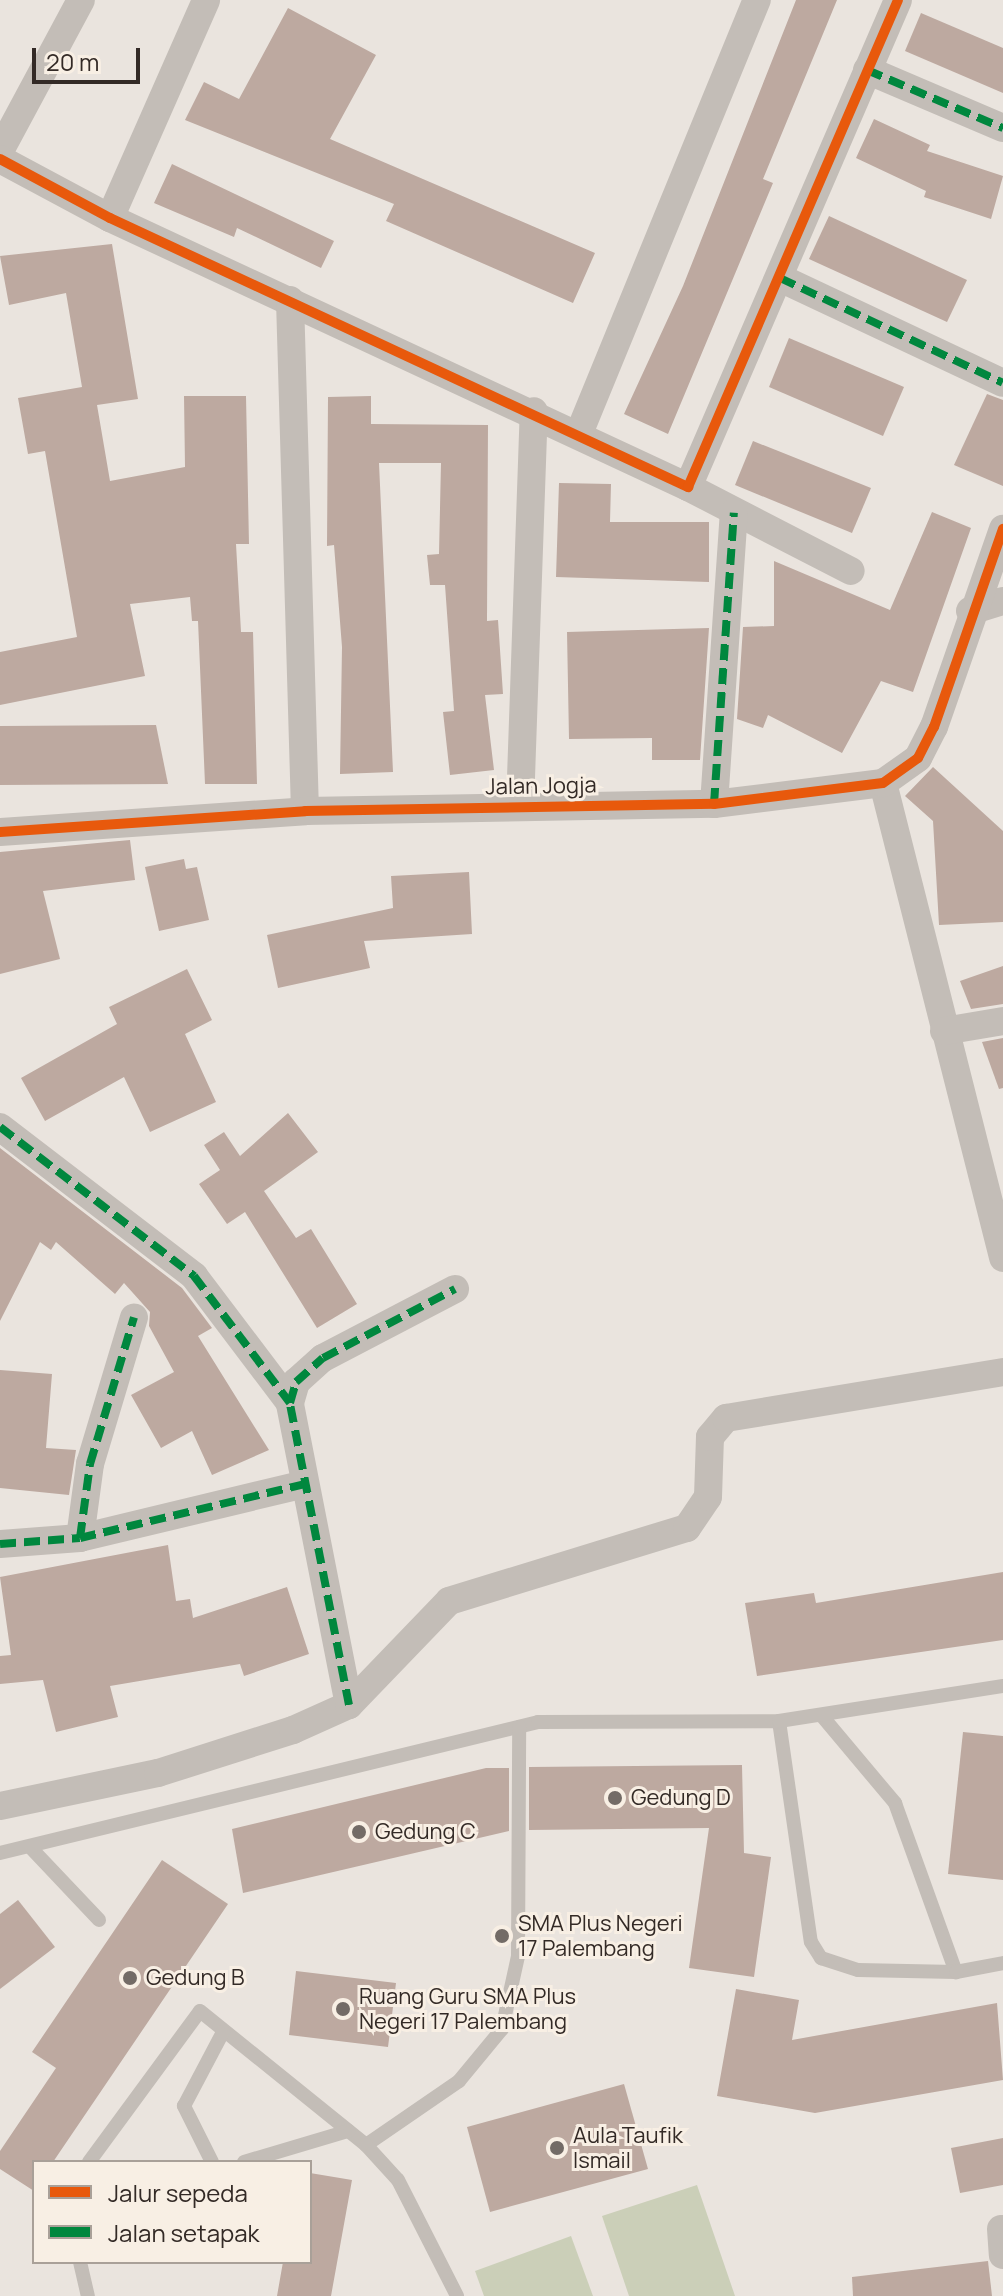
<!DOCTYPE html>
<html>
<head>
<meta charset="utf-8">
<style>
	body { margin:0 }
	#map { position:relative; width:1003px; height:2296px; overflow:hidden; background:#eae4de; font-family:Manrope,sans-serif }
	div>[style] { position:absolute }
	.green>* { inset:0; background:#cbcfb8 }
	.building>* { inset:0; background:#bda9a0 }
	.lane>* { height:14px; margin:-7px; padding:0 7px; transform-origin:7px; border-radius:7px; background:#c3bdb7 }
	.street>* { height:28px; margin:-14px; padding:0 14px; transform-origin:14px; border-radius:14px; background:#c3bdb7 }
	.quiet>* { height:8px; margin-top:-4px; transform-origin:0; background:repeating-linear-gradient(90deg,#00873e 0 16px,transparent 0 24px) }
	.cycleway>* { height:10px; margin:-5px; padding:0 5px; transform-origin:5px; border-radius:5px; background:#e8590c }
	.dots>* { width:22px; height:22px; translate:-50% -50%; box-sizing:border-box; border:4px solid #f8efe4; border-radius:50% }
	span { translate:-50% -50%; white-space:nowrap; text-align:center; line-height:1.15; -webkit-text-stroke:6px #f8efe4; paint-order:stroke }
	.street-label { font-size:22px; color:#332a26 }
	.poi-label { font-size:22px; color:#332a26 }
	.left { translate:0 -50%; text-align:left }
	.legend { position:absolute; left:32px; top:2160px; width:280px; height:104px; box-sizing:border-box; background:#f8efe4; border:2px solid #a9a098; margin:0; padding:10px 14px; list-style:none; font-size:24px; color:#332a26 }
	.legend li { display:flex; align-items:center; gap:16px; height:40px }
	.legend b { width:40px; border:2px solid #a9a098 }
	.scale { position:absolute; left:32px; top:48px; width:108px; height:36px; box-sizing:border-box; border:4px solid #332a26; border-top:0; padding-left:10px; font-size:24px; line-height:28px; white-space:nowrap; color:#332a26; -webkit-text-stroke:6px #f8efe4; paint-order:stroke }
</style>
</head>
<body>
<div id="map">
	<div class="green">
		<div style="clip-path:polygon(697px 2185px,735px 2296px,629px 2296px,602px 2216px)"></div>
		<div style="clip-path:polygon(571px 2236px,593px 2296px,484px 2296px,475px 2271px)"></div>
	</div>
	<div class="building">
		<div style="clip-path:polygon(796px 0,837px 0,763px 179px,773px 183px,668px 434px,624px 414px,683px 286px)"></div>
		<div style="clip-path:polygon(288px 8px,376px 55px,330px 139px,595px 253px,573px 303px,386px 221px,394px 204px,185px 120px,204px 82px,239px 99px)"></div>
		<div style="clip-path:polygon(921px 13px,1003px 48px,1003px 93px,905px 51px)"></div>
		<div style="clip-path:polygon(874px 119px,930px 145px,927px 151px,1003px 176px,991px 219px,924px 197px,926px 191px,856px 158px)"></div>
		<div style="clip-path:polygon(172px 164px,334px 241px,321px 268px,237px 228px,234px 237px,154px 203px)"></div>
		<div style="clip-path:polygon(829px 216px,967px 280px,947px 322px,809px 259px)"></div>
		<div style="clip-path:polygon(112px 244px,138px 399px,97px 405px,110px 481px,185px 467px,184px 396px,246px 396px,249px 544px,236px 544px,241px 632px,253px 632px,257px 784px,205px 784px,198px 621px,192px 621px,190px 597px,130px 604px,145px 676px,0 705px,0 652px,77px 637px,45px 451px,28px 454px,18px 398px,82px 387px,66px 293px,9px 305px,0 256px)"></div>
		<div style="clip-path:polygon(789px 338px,904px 387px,883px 436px,769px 387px)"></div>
		<div style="clip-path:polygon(987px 394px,1003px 400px,1003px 486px,954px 465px)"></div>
		<div style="clip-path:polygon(371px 396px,371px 424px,488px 425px,487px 621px,498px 620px,503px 694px,485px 695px,494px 770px,450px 775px,443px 712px,454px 711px,445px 585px,430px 585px,427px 555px,439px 554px,441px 463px,379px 463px,393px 772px,340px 774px,342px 647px,334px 545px,327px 546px,328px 397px)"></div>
		<div style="clip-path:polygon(753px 441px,871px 488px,852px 533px,735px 485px)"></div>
		<div style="clip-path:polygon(559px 483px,611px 484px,610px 522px,709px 522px,709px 582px,556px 577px)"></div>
		<div style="clip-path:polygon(932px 512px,971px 528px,913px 692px,881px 681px,842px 753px,768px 715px,763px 728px,737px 719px,743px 627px,774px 626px,774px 561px,890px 610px)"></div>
		<div style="clip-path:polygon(709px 628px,700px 760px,652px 760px,652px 738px,569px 739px,567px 632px)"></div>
		<div style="clip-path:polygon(156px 725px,168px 784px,0 785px,0 726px)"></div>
		<div style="clip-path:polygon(933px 767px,1003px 831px,1003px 922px,939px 925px,933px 821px,905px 796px)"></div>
		<div style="clip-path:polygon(130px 840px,135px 880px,43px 891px,60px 959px,0 974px,0 852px)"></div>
		<div style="clip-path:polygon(184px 859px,186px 869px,197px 867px,209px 920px,159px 931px,145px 867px)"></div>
		<div style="clip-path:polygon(469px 872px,472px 934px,364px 941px,370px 968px,278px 988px,267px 935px,393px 908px,391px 876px)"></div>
		<div style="clip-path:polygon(1003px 966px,1003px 1004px,971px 1009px,960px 981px)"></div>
		<div style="clip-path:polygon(187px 969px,212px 1020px,185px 1034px,216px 1102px,150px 1132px,124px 1077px,45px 1121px,21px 1078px,117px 1024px,109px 1007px)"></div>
		<div style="clip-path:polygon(1003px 1038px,1003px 1088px,999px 1089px,982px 1042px)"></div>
		<div style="clip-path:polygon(288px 1113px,318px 1152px,264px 1191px,296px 1238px,311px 1229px,357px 1304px,317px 1328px,245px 1212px,227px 1224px,199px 1184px,220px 1170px,204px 1145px,224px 1132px,240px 1156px)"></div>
		<div style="clip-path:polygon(0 1148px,182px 1288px,212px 1328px,198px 1336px,269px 1450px,212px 1475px,192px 1431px,161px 1448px,131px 1395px,174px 1372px,149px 1326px,150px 1312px,124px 1283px,115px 1294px,56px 1242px,51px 1250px,40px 1242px,0 1321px)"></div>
		<div style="clip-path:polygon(0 1370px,52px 1374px,46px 1448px,76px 1450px,69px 1495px,0 1488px)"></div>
		<div style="clip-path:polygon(168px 1545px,176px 1601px,190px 1599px,193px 1618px,287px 1587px,309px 1654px,244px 1676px,240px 1664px,110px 1686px,118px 1717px,56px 1732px,43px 1680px,0 1684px,0 1656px,11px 1655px,0 1577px)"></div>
		<div style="clip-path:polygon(1003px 1572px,1003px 1640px,757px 1676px,745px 1603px,814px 1593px,816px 1603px)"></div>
		<div style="clip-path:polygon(963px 1732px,1003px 1736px,1003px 1880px,948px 1874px)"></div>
		<div style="clip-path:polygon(742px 1765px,744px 1853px,771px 1857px,754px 1977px,689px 1968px,709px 1828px,529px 1830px,529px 1767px)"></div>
		<div style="clip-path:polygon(486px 1768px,509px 1768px,509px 1831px,243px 1893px,232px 1829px)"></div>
		<div style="clip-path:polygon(162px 1860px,228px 1904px,53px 2162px,34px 2162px,34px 2191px,0 2169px,0 2151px,56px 2068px,32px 2052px)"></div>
		<div style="clip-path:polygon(18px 1900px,55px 1947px,0 1989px,0 1914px)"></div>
		<div style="clip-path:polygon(296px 1971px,396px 1983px,388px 2047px,289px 2035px)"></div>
		<div style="clip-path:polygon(736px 1989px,799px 2000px,792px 2040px,997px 2003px,1003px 2080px,815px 2113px,717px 2096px)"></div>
		<div style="clip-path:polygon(624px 2084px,648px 2169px,490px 2212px,467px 2127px)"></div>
		<div style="clip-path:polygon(1003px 2138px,1003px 2185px,960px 2193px,951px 2148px)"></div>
		<div style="clip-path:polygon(310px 2173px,352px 2180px,331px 2296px,277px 2296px,283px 2262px,310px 2262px)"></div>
		<div style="clip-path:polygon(988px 2261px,992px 2296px,853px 2296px,852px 2277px)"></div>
	</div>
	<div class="lane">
		<div style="left:822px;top:1716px;width:114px;rotate:50deg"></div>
		<div style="left:895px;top:1803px;width:180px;rotate:70.2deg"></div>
		<div style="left:779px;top:1721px;width:223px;rotate:81.8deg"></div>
		<div style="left:811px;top:1942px;width:19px;rotate:58deg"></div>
		<div style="left:821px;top:1958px;width:39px;rotate:18deg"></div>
		<div style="left:858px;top:1970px;width:98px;rotate:1.2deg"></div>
		<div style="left:956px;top:1972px;width:48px;rotate:-10.8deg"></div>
		<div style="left:31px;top:1848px;width:99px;rotate:46.6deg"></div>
		<div style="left:0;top:1853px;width:554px;rotate:-13.68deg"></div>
		<div style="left:538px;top:1722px;width:241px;rotate:-0.2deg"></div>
		<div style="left:779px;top:1721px;width:227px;rotate:-8.9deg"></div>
		<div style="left:366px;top:2145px;width:113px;rotate:-34.5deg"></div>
		<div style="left:459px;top:2081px;width:67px;rotate:-50.4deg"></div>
		<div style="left:502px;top:2029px;width:75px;rotate:-77.6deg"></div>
		<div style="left:518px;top:1956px;width:229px;rotate:-89.7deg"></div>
		<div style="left:89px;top:2162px;width:187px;rotate:-53.7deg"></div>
		<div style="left:200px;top:2011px;width:213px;rotate:38.9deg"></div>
		<div style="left:366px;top:2145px;width:47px;rotate:47.6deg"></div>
		<div style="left:398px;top:2180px;width:130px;rotate:63deg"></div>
		<div style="left:212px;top:2162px;width:63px;rotate:-116.6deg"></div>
		<div style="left:184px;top:2106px;width:84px;rotate:-62.2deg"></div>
		<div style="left:244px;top:2162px;width:109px;rotate:-16.6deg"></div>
		<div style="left:80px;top:2262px;width:35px;rotate:77deg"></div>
	</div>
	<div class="street">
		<div style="left:867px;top:70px;width:148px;rotate:23.1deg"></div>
		<div style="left:0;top:151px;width:171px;rotate:-61.8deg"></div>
		<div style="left:0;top:159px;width:125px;rotate:28.2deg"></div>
		<div style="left:110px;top:218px;width:638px;rotate:24.96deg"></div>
		<div style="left:688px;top:487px;width:530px;rotate:-66.67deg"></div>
		<div style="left:110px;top:218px;width:238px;rotate:-66.2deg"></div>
		<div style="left:780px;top:278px;width:246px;rotate:25.2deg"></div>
		<div style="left:290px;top:300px;width:511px;rotate:88.32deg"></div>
		<div style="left:580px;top:431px;width:466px;rotate:-67.7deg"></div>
		<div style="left:688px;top:487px;width:183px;rotate:27.3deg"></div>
		<div style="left:970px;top:611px;width:34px;rotate:-17deg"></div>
		<div style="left:883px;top:783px;width:490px;rotate:75.8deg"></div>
		<div style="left:714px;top:804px;width:292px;rotate:-86.1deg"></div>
		<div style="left:520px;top:806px;width:395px;rotate:-88deg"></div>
		<div style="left:0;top:832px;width:306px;rotate:-3.9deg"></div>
		<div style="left:305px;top:811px;width:409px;rotate:-1deg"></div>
		<div style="left:714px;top:804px;width:170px;rotate:-7.1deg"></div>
		<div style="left:883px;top:783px;width:43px;rotate:-35.5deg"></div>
		<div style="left:918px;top:758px;width:35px;rotate:-63deg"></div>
		<div style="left:934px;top:727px;width:210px;rotate:-70.8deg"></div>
		<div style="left:944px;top:1031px;width:60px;rotate:-9.6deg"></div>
		<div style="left:0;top:1127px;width:245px;rotate:37.5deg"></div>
		<div style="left:194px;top:1276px;width:159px;rotate:52.9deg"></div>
		<div style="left:80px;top:1538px;width:75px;rotate:-82.3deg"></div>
		<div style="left:90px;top:1464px;width:153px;rotate:-73.3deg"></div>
		<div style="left:0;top:1544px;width:80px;rotate:-4.3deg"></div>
		<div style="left:80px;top:1538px;width:231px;rotate:-13.5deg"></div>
		<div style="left:349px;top:1705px;width:308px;rotate:-101.1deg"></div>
		<div style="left:290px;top:1403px;width:22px;rotate:-74deg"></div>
		<div style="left:296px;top:1382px;width:36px;rotate:-42deg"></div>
		<div style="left:323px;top:1358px;width:149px;rotate:-27.6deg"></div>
		<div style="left:0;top:1806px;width:161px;rotate:-11.8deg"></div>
		<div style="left:158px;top:1773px;width:142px;rotate:-17.7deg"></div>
		<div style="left:293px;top:1730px;width:61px;rotate:-24.1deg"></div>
		<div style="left:349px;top:1705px;width:144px;rotate:-46.1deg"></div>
		<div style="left:449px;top:1601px;width:249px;rotate:-17.1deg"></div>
		<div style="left:687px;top:1528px;width:37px;rotate:-56deg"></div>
		<div style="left:708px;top:1497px;width:60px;rotate:-88.1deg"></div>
		<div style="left:710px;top:1437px;width:25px;rotate:-50deg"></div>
		<div style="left:726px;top:1418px;width:281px;rotate:-9.4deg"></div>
		<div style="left:1001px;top:2229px;width:26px;rotate:86deg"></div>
	</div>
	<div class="quiet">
		<div style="left:867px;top:70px;width:148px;rotate:23.1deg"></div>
		<div style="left:780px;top:278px;width:246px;rotate:25.2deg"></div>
		<div style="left:714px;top:804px;width:292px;rotate:-86.1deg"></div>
		<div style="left:0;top:1127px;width:245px;rotate:37.5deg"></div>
		<div style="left:194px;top:1276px;width:159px;rotate:52.9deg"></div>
		<div style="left:80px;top:1538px;width:75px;rotate:-82.3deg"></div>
		<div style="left:90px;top:1464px;width:153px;rotate:-73.3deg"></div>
		<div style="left:0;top:1544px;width:80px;rotate:-4.3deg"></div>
		<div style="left:80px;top:1538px;width:231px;rotate:-13.5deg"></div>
		<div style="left:349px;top:1705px;width:308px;rotate:-101.1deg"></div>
		<div style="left:290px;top:1403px;width:22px;rotate:-74deg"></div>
		<div style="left:296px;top:1382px;width:36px;rotate:-42deg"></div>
		<div style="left:323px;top:1358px;width:149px;rotate:-27.6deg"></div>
	</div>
	<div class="cycleway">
		<div style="left:0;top:159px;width:125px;rotate:28.2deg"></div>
		<div style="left:110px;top:218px;width:638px;rotate:24.96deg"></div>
		<div style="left:688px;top:487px;width:530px;rotate:-66.67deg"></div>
		<div style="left:0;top:832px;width:306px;rotate:-3.9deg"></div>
		<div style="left:305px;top:811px;width:409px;rotate:-1deg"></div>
		<div style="left:714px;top:804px;width:170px;rotate:-7.1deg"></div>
		<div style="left:883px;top:783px;width:43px;rotate:-35.5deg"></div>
		<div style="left:918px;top:758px;width:35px;rotate:-63deg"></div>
		<div style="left:934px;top:727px;width:210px;rotate:-70.8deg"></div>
	</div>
	<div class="dots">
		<div style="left:615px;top:1798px;background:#736b66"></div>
		<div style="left:359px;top:1832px;background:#736b66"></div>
		<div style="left:502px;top:1936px;background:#736b66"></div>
		<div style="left:130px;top:1978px;background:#736b66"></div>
		<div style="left:343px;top:2009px;background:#736b66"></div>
		<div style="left:557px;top:2148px;background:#736b66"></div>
	</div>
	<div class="street-label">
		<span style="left:541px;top:786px;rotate:-1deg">Jalan Jogja</span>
	</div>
	<div class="poi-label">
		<span class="left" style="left:631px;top:1798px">Gedung D</span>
		<span class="left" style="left:375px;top:1832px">Gedung C</span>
		<span class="left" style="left:518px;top:1936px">SMA Plus Negeri<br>17 Palembang</span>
		<span class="left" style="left:146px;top:1978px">Gedung B</span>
		<span class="left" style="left:359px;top:2009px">Ruang Guru SMA Plus<br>Negeri 17 Palembang</span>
		<span class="left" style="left:573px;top:2148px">Aula Taufik<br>Ismail</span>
	</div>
	<ul class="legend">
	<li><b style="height:10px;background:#e8590c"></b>Jalur sepeda</li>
	<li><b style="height:10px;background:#00873e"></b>Jalan setapak</li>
	</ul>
	<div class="scale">20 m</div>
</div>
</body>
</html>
